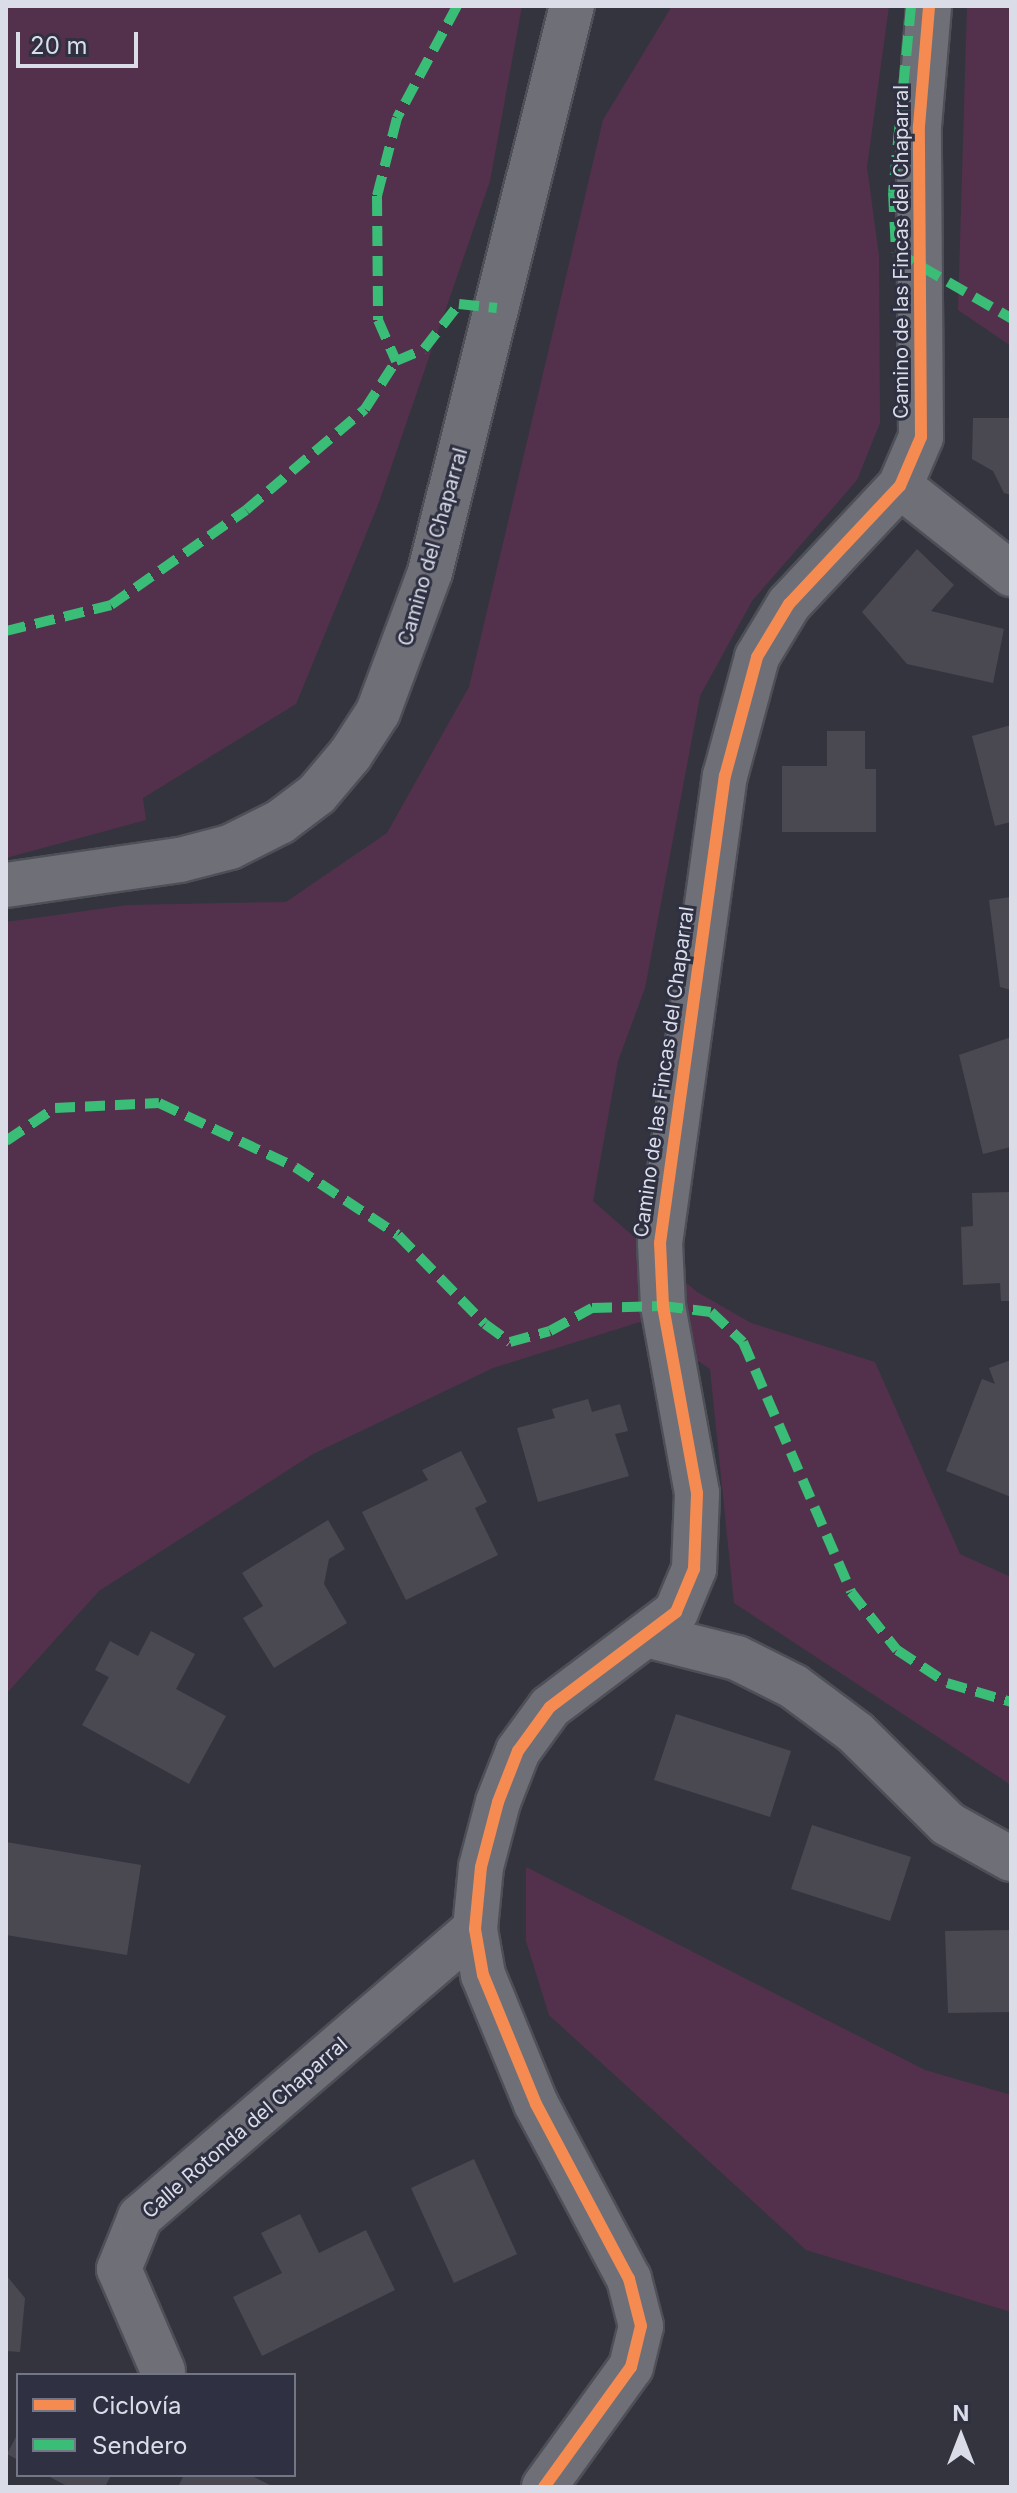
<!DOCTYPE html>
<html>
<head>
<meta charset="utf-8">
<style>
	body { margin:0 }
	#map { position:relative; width:1017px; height:2493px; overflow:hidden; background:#34343f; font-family:Inter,sans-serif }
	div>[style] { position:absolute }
	.green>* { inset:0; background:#53314c }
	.building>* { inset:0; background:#4a4951 }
	.roads { filter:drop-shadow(2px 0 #4e5058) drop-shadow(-2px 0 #4e5058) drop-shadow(0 2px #4e5058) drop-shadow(0 -2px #4e5058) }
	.minor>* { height:44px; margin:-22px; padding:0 22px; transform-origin:22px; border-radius:22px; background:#6f7077 }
	.quiet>* { height:10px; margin-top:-5px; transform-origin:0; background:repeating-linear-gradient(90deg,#3abd76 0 20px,transparent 0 30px) }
	.cycleway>* { height:12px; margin:-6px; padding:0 6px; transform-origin:6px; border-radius:6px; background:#f68b52 }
	span { translate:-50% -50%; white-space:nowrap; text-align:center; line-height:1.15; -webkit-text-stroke:6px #2f3143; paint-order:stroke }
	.street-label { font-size:20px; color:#dadde8 }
	.frame { position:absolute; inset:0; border:8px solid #dadde8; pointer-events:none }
	.legend { position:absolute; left:16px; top:2373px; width:280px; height:104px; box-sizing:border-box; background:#2f3143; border:2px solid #737685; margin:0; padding:10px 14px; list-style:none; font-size:24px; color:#dadde8 }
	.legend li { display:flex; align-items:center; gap:16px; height:40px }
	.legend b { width:40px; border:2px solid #737685 }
	.north { position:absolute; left:921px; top:2397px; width:80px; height:80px; -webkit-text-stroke:6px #2f3143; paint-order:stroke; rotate:0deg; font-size:22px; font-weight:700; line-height:32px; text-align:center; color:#dadde8 }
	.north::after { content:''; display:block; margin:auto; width:28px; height:36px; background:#dadde8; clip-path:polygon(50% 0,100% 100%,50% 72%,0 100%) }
	.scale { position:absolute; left:16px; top:32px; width:122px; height:36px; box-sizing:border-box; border:4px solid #dadde8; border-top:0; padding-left:10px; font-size:24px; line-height:28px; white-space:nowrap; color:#dadde8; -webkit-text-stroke:6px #2f3143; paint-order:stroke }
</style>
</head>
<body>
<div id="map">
	<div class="green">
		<div style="clip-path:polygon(6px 6px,522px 6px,490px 181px,378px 505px,296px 704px,143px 798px,146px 820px,6px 858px)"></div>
		<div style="clip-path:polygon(672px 6px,889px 6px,867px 167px,879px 256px,880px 423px,857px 480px,752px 601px,700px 696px,645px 988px,618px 1061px,593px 1201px,697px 1292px,751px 1323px,875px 1362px,960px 1554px,1011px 1577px,1011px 1785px,734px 1603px,710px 1369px,640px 1322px,493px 1368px,313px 1454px,99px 1591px,6px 1694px,6px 922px,128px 905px,286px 902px,387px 833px,469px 687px,603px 120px)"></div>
		<div style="clip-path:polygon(967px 6px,1011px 6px,1011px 346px,958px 310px)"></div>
		<div style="clip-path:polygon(526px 1867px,925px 2070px,1011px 2095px,1011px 2312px,806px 2250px,549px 2015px,526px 1941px)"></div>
	</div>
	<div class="building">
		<div style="clip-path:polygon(973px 418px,1011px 418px,1011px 495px,1004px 493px,993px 471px,972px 459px)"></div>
		<div style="clip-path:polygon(917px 549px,954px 585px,931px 611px,1004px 629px,993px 683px,907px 664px,862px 612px)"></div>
		<div style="clip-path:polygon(1011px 725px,1011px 822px,995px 826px,972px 736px)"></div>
		<div style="clip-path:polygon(827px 731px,865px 731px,865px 769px,876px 769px,876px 832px,782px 832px,782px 766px,827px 766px)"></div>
		<div style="clip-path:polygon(1011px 897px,1011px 990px,1000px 987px,989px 900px)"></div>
		<div style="clip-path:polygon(1011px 1037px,1011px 1147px,983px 1154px,959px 1055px)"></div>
		<div style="clip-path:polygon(1011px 1192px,1011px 1301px,1001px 1301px,1000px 1283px,963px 1285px,961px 1227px,973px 1226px,972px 1193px)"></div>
		<div style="clip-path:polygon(1011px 1360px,1011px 1497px,946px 1471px,982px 1379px,995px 1384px,989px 1368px)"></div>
		<div style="clip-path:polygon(588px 1399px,592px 1412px,620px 1404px,628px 1431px,615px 1434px,629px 1476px,538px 1502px,517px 1428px,555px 1418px,552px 1409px)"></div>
		<div style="clip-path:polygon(461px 1451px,487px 1502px,475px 1508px,498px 1555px,406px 1600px,362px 1512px,428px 1480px,422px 1470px)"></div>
		<div style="clip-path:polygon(328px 1520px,345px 1549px,329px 1559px,324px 1584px,347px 1623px,274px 1668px,243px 1618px,263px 1606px,242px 1573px)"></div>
		<div style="clip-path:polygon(151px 1631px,195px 1654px,176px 1689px,226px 1716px,189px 1784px,82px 1725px,109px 1677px,95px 1670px,110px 1641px,138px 1656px)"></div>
		<div style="clip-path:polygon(676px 1714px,791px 1751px,770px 1817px,654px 1780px)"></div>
		<div style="clip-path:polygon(812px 1825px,911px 1857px,890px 1921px,791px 1889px)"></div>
		<div style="clip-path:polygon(6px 1842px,141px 1865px,127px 1955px,6px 1935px)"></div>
		<div style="clip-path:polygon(1011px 1930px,1011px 2012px,948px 2013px,945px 1931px)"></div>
		<div style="clip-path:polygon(474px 2159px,517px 2254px,454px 2283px,411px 2188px)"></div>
		<div style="clip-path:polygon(300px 2214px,319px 2253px,366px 2230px,395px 2290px,262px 2356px,233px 2297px,282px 2273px,261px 2233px)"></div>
		<div style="clip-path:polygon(6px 2275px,25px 2298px,20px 2352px,6px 2351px)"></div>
		<div style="clip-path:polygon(18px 2433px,18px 2460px,7px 2454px)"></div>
		<div style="clip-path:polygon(46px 2475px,111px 2475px,105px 2487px,69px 2487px)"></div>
		<div style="clip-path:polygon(184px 2475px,250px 2475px,274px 2487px,178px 2487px)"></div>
	</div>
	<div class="roads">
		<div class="minor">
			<div style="left:900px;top:486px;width:142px;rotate:38.4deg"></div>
			<div style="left:6px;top:885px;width:176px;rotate:-8.2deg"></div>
			<div style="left:180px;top:860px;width:52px;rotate:-14.6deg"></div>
			<div style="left:230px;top:847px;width:56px;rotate:-26.6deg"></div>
			<div style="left:280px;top:822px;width:46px;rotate:-37.1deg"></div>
			<div style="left:317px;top:794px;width:51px;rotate:-49.8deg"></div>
			<div style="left:350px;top:755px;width:51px;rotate:-56.9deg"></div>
			<div style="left:378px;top:712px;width:149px;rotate:-69.6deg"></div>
			<div style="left:430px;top:572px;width:584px;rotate:-75.92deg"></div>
			<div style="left:650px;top:1636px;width:90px;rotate:14.2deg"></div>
			<div style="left:737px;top:1658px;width:63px;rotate:26.6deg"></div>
			<div style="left:793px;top:1686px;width:79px;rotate:36.7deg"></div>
			<div style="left:856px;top:1733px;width:129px;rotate:44.7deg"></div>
			<div style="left:948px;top:1824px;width:72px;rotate:29.1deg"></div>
			<div style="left:163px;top:2371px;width:111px;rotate:-113.3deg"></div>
			<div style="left:119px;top:2269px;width:56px;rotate:-68deg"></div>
			<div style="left:140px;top:2217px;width:442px;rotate:-40.7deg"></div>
			<div style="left:544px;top:2487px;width:148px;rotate:-54.1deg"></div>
			<div style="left:631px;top:2367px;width:42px;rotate:-76.3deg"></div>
			<div style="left:641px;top:2326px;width:49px;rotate:-104.3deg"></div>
			<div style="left:629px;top:2279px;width:198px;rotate:-118deg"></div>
			<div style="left:536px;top:2104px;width:139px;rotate:-112.3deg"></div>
			<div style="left:483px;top:1975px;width:47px;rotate:-99.9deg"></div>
			<div style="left:475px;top:1929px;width:62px;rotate:-84.5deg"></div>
			<div style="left:481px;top:1867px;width:67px;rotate:-75.3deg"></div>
			<div style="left:498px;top:1802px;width:55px;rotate:-68.6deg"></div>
			<div style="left:518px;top:1751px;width:54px;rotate:-54deg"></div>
			<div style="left:550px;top:1707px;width:158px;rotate:-37deg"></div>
			<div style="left:676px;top:1612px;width:47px;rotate:-67.3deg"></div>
			<div style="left:694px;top:1569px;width:76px;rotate:-87.7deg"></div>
			<div style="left:697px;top:1493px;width:190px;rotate:-100.3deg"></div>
			<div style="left:663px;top:1306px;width:63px;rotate:-92.7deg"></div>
			<div style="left:660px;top:1243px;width:472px;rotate:-82.1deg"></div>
			<div style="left:725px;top:776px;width:123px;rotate:-74.9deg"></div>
			<div style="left:757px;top:657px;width:62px;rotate:-58.9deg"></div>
			<div style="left:789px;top:604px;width:162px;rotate:-46.8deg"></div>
			<div style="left:900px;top:486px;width:53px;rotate:-66.8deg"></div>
			<div style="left:921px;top:437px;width:311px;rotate:-90.4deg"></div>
			<div style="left:919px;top:126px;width:120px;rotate:-85.2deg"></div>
		</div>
	</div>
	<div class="quiet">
		<div style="left:457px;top:6px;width:127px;rotate:118.2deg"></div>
		<div style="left:397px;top:118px;width:81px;rotate:104.4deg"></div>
		<div style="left:377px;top:196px;width:124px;rotate:89.5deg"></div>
		<div style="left:378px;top:320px;width:45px;rotate:66.3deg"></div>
		<div style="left:396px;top:361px;width:30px;rotate:-23deg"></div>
		<div style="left:424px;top:349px;width:57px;rotate:-52.1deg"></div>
		<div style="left:459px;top:304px;width:38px;rotate:6deg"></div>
		<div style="left:911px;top:6px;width:187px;rotate:95.5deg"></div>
		<div style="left:893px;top:192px;width:60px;rotate:87.1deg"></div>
		<div style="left:896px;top:252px;width:133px;rotate:29.9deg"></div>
		<div style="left:6px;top:631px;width:108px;rotate:-13.9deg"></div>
		<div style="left:111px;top:605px;width:165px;rotate:-35.1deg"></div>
		<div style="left:246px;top:510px;width:156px;rotate:-40.3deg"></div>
		<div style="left:365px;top:409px;width:57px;rotate:-57.1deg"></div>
		<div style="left:6px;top:1141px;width:59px;rotate:-34deg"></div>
		<div style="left:55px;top:1108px;width:104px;rotate:-2.8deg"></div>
		<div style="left:159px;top:1103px;width:150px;rotate:25.2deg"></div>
		<div style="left:295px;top:1167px;width:123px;rotate:33.4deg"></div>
		<div style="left:398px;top:1235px;width:124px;rotate:45.7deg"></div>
		<div style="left:485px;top:1324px;width:31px;rotate:36deg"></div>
		<div style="left:510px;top:1342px;width:41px;rotate:-15.4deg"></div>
		<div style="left:550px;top:1331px;width:48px;rotate:-28.7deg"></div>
		<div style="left:592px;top:1308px;width:71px;rotate:-1.6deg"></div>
		<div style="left:663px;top:1306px;width:48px;rotate:7.1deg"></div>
		<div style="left:711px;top:1312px;width:44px;rotate:43.2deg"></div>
		<div style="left:743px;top:1342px;width:272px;rotate:66.6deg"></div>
		<div style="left:851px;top:1592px;width:74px;rotate:51.6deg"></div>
		<div style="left:897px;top:1650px;width:60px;rotate:33.4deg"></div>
		<div style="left:947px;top:1683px;width:67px;rotate:16.5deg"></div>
	</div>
	<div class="cycleway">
		<div style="left:544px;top:2487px;width:148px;rotate:-54.1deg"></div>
		<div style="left:631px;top:2367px;width:42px;rotate:-76.3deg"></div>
		<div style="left:641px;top:2326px;width:49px;rotate:-104.3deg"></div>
		<div style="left:629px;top:2279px;width:198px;rotate:-118deg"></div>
		<div style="left:536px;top:2104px;width:139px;rotate:-112.3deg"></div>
		<div style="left:483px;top:1975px;width:47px;rotate:-99.9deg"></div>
		<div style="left:475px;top:1929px;width:62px;rotate:-84.5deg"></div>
		<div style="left:481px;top:1867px;width:67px;rotate:-75.3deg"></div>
		<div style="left:498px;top:1802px;width:55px;rotate:-68.6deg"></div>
		<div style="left:518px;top:1751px;width:54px;rotate:-54deg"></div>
		<div style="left:550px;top:1707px;width:158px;rotate:-37deg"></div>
		<div style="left:676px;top:1612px;width:47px;rotate:-67.3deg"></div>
		<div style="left:694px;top:1569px;width:76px;rotate:-87.7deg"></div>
		<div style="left:697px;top:1493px;width:190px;rotate:-100.3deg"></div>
		<div style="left:663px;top:1306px;width:63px;rotate:-92.7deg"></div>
		<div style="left:660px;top:1243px;width:472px;rotate:-82.1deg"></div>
		<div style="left:725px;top:776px;width:123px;rotate:-74.9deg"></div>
		<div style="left:757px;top:657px;width:62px;rotate:-58.9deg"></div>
		<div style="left:789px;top:604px;width:162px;rotate:-46.8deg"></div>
		<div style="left:900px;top:486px;width:53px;rotate:-66.8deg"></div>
		<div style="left:921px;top:437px;width:311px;rotate:-90.4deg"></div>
		<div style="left:919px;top:126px;width:120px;rotate:-85.2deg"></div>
	</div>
	<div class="street-label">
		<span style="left:901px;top:252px;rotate:-90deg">Camino de las Fincas del Chaparral</span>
		<span style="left:433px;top:547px;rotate:-74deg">Camino del Chaparral</span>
		<span style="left:664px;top:1072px;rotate:-82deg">Camino de las Fincas del Chaparral</span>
		<span style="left:245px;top:2128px;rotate:-41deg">Calle Rotonda del Chaparral</span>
	</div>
	<div class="frame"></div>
	<ul class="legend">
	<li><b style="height:10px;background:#f68b52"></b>Ciclovía</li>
	<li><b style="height:10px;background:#3abd76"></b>Sendero</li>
	</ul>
	<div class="north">N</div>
	<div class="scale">20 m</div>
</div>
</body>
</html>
